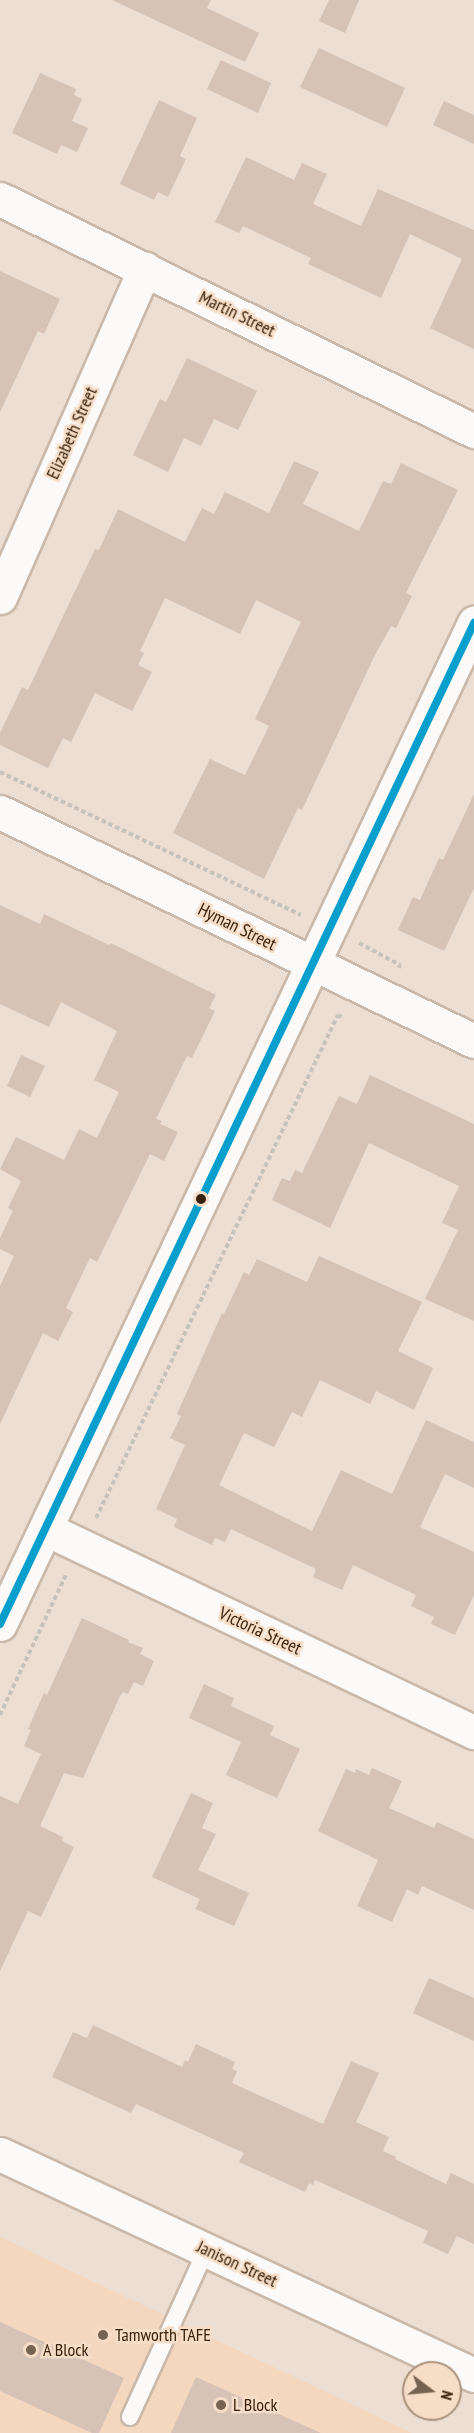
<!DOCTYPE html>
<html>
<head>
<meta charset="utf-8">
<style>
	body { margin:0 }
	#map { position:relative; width:474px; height:2433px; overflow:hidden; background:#ecded2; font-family:"PT Sans Narrow",sans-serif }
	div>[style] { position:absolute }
	.built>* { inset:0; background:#f4d7bf }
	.building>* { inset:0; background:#d7c2b6 }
	.path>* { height:4px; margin-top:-2px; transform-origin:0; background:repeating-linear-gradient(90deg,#c8c2bc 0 4.5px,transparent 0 7.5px) }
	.roads { filter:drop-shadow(2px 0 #cab9aa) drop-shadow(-2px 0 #cab9aa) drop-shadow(0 2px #cab9aa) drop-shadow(0 -2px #cab9aa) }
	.lane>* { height:16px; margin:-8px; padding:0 8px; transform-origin:8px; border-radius:8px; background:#fcfaf8 }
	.street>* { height:33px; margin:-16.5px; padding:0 16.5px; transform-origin:16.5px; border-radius:16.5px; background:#fcfaf8 }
	.bus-1>* { height:8px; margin:-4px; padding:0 4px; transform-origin:4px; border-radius:4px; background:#089fcd }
	.dots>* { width:16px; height:16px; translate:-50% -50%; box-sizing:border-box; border:3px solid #f6ddc8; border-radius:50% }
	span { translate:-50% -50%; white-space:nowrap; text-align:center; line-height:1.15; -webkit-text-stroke:5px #f6ddc8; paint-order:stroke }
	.street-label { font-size:18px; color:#38210b }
	.poi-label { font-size:18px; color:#38210b }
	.left { translate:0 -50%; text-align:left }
	.north { position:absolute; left:402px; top:2361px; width:60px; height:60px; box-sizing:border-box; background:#f6ddc8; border:2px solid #aa927c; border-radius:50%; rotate:106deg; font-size:16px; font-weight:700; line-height:24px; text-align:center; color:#38210b }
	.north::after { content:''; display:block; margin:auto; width:21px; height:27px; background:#776351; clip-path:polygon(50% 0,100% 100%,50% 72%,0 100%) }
</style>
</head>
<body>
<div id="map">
	<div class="built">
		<div style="clip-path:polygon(0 2237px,412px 2433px,0 2433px)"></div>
	</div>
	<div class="building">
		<div style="clip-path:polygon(112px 0,211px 0,207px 8px,259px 33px,245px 62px)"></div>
		<div style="clip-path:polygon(329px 0,359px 0,345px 33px,319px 21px)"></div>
		<div style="clip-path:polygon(319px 48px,405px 88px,387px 127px,300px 87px)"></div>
		<div style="clip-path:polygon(221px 60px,271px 83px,258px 113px,207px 89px)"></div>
		<div style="clip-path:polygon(40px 73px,76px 89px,74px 95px,82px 99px,72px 121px,88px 128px,77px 152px,61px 145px,57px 154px,12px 133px)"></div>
		<div style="clip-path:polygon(159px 100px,197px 118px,180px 156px,186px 159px,168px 197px,158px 192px,154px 200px,120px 184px)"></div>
		<div style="clip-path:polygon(444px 101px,474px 115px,474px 144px,433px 125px)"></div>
		<div style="clip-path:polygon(246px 157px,294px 180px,302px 163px,327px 174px,313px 204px,361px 226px,378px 189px,474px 230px,474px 349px,430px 328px,462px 259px,410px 234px,381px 298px,308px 264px,311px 258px,243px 226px,239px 233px,215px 222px)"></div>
		<div style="clip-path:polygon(0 271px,60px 299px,44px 334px,38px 331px,0 412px)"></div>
		<div style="clip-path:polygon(187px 358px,257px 391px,238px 430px,214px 419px,201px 446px,184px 438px,168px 472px,133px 455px,160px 399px,166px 402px)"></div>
		<div style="clip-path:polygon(294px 461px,319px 472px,303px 504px,359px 531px,383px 481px,391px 484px,401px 463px,458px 490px,406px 593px,412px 596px,396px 628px,391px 626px,374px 657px,302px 810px,298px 808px,264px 879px,173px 833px,210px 759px,245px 775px,269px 726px,255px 719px,301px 622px,256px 600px,240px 634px,165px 598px,140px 651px,144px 653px,138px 665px,152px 672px,132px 711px,95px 693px,71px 742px,63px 738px,48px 768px,0 745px,0 733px,22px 687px,28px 690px,95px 549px,99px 550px,118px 509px,185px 542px,202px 508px,214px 514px,225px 492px,269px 513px)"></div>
		<div style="clip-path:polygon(474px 794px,474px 888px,444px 951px,398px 930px,413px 897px,420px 900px,439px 858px,443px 860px)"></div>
		<div style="clip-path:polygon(0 905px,40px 924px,44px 914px,109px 945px,111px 943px,216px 995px,209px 1008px,215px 1011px,192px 1058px,187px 1056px,156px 1119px,162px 1121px,160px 1124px,178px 1132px,164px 1161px,150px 1154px,97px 1262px,90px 1258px,66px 1308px,73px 1312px,58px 1341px,43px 1333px,0 1424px,0 1286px,14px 1256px,0 1249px,0 1238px,13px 1211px,8px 1208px,21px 1181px,0 1169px,16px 1137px,64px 1160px,79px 1129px,97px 1138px,119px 1092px,94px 1080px,117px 1031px,61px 1002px,49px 1027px,0 1004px)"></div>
		<div style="clip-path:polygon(21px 1055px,45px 1066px,30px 1097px,7px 1086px)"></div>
		<div style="clip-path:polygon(370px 1075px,474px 1124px,474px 1321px,425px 1299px,458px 1230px,442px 1223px,459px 1186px,369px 1143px,330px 1228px,272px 1200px,282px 1178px,290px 1181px,295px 1170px,302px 1173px,339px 1096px,357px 1104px)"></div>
		<div style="clip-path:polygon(319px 1256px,422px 1302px,398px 1351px,433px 1368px,414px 1410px,376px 1391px,370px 1404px,320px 1380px,302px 1417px,292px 1412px,274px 1447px,244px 1433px,219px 1485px,312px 1531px,341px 1470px,392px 1494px,426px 1420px,474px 1442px,474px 1488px,445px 1474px,420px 1527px,474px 1552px,474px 1595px,455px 1635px,431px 1624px,434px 1617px,411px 1606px,416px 1595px,353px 1565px,342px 1590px,313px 1577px,316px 1569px,231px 1529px,225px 1542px,215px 1538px,212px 1545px,174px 1527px,177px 1519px,156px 1509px,185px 1445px,170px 1438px,181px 1416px,177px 1414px,222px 1313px,224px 1314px,244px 1272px,249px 1275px,257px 1259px,307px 1282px)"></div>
		<div style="clip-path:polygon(82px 1618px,129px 1640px,128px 1642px,143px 1648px,140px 1654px,154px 1661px,143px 1686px,134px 1682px,128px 1694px,123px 1692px,120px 1696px,83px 1778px,64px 1773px,40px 1826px,63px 1837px,62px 1841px,74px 1847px,41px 1917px,28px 1911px,0 1971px,0 1796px,18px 1804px,41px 1754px,24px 1746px,31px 1730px,28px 1729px,44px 1693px,47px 1695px)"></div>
		<div style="clip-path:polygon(204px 1684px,234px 1698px,231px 1706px,274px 1726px,270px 1735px,300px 1749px,277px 1798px,226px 1775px,241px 1742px,189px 1718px)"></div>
		<div style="clip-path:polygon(372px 1768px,402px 1781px,389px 1808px,434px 1828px,437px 1822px,474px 1839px,474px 1910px,422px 1886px,418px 1895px,407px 1889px,392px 1922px,357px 1906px,378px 1860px,318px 1831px,346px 1769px,355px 1773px,356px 1769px,369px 1775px)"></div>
		<div style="clip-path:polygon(191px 1793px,213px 1803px,202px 1828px,216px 1834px,198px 1870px,249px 1893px,234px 1926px,195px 1909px,200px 1899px,152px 1877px)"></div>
		<div style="clip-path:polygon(429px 1978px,474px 1998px,474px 2041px,413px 2013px)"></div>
		<div style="clip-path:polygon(93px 2025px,182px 2067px,185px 2060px,188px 2062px,196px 2044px,235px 2062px,232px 2069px,237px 2071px,232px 2083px,323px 2124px,351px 2061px,379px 2073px,356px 2122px,389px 2137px,383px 2151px,396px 2157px,395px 2159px,446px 2184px,451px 2173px,474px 2184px,474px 2244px,457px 2236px,448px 2254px,423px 2243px,428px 2231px,315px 2180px,313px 2185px,309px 2183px,305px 2192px,239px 2162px,244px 2153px,136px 2104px,131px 2113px,52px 2077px,73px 2032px,87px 2038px)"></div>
		<div style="clip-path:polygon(0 2322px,124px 2378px,99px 2433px,92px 2433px,0 2391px)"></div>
		<div style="clip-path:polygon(196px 2377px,321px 2433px,171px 2433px)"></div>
	</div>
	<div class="path">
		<div style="left:0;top:772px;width:333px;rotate:25.4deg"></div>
		<div style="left:359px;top:943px;width:47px;rotate:28.2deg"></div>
		<div style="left:400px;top:965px;width:3px;rotate:108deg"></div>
		<div style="left:96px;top:1518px;width:558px;rotate:-64.31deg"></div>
		<div style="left:338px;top:1015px;width:4px;rotate:27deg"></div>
		<div style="left:0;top:1715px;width:155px;rotate:-64.8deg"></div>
	</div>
	<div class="roads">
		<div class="lane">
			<div style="left:130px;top:2417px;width:183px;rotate:-65.5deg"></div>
		</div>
		<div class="street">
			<div style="left:0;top:199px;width:528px;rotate:26.08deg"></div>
			<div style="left:0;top:597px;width:359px;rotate:-66.2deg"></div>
			<div style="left:0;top:812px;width:526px;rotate:25.79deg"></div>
			<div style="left:46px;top:1529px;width:474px;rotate:25.4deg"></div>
			<div style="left:0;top:1624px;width:1108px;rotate:-64.66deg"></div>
			<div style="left:0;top:2154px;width:523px;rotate:25deg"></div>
		</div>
	</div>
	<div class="bus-1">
		<div style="left:0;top:1624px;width:1108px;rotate:-64.66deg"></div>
	</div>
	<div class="dots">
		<div style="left:201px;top:1199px;background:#38210b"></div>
		<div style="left:103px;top:2335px;background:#776351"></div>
		<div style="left:31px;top:2350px;background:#776351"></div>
		<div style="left:221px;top:2405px;background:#776351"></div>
	</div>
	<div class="street-label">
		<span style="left:237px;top:314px;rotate:26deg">Martin Street</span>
		<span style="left:72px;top:433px;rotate:-66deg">Elizabeth Street</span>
		<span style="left:237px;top:927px;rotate:26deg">Hyman Street</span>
		<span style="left:260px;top:1631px;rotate:25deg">Victoria Street</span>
		<span style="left:237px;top:2264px;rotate:25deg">Janison Street</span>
	</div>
	<div class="poi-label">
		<span class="left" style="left:115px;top:2335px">Tamworth TAFE</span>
		<span class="left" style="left:43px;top:2350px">A Block</span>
		<span class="left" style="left:233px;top:2405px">L Block</span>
	</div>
	<div class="north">N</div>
</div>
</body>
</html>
